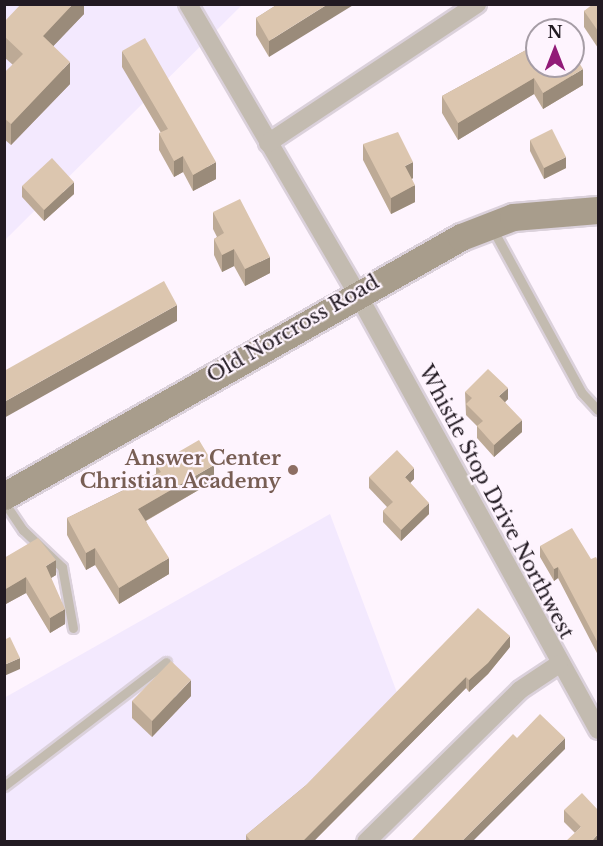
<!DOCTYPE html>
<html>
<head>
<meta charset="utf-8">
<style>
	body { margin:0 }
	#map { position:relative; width:603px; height:846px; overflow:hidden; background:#fef4fe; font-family:"Libre Baskerville",serif }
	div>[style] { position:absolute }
	.commercial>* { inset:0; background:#f3e9fe }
	.roads { filter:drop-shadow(2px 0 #dbd1db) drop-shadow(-2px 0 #dbd1db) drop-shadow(0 2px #dbd1db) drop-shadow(0 -2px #dbd1db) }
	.lane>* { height:9px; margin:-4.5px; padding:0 4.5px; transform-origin:4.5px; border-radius:4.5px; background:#c3bbb0 }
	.street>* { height:18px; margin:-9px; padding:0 9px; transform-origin:9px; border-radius:9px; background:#c3bbb0 }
	.secondary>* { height:27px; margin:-13.5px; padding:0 13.5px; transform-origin:13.5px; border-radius:13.5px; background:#a89d8c }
	.wall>* { inset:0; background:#bdaa96 }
	.shaded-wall>* { inset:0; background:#9a8b7a }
	.building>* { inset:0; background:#dcc6af }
	.dots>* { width:16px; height:16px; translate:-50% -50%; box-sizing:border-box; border:3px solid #fef4fe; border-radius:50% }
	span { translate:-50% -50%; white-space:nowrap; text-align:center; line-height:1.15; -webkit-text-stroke:4.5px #fef4fe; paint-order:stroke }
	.street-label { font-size:20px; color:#221a22 }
	.education-label { font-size:20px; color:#785e54; font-weight:700 }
	.right { translate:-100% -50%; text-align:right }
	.frame { position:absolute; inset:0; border:6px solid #221a22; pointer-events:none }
	.north { position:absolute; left:525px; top:18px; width:60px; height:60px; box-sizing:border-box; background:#fef4fe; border:2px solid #a69da6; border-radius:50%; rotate:0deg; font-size:16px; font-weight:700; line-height:24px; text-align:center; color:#221a22 }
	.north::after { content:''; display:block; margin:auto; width:21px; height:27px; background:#921b78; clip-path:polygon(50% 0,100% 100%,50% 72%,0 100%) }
</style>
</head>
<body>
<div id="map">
	<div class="commercial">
		<div style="clip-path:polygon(5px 5px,242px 5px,5px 240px)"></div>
		<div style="clip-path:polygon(330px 514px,408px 722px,266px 841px,5px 841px,4px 698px)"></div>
	</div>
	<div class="roads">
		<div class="lane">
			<div style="left:492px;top:228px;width:188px;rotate:61.4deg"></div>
			<div style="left:582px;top:393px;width:23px;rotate:47deg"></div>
			<div style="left:4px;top:502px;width:34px;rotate:56deg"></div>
			<div style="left:23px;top:530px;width:54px;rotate:43.5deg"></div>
			<div style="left:62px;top:567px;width:62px;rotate:79.8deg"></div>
			<div style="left:4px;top:786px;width:204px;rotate:-37.4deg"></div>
		</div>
		<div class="street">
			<div style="left:188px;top:4px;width:335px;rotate:59.7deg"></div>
			<div style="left:357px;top:293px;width:499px;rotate:61.1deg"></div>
			<div style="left:268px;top:143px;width:251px;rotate:-33.6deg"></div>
			<div style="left:366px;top:842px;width:216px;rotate:-44.6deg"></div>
			<div style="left:520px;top:690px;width:47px;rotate:-33.7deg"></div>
		</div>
		<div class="secondary">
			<div style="left:4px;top:496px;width:525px;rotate:-29.54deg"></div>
			<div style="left:461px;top:237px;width:56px;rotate:-21deg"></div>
			<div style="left:513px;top:217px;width:85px;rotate:-4.7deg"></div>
		</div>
	</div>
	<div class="wall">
		<div style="clip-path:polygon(84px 4px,84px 14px,53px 46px,70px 84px,11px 145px,4px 139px,4px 73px,13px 65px,4px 57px,4px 22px)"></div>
		<div style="clip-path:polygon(278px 4px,269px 57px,256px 35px,256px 18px)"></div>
		<div style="clip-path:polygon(598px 4px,598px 48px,584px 27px,584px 11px)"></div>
		<div style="clip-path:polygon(537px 44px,583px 85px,543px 109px,534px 94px,458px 140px,442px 113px,442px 96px)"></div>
		<div style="clip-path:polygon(122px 51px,216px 179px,193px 191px,183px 172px,174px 177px,159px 150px,159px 133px,161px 133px,122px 67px)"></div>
		<div style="clip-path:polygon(530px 140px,566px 168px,544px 179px,530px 151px)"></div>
		<div style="clip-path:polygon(363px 144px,413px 178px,412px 179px,415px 202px,391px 214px,363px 160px)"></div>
		<div style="clip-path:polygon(22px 186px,74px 194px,44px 221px,22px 197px)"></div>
		<div style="clip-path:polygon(213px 212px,270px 273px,245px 286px,234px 266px,222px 272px,214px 255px,214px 239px,217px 237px,213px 229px)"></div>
		<div style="clip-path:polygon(465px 392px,508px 399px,505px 402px,522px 432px,494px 457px,477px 438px,477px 426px,466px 415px)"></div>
		<div style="clip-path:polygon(156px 465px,214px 481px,146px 521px,169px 574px,119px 604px,95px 565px,86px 570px,67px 535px,67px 518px,156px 474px)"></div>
		<div style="clip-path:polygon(369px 477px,414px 479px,410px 483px,429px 514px,401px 541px,383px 522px,383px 511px,387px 507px,369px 488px)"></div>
		<div style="clip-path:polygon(540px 546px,598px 561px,598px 655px,558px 578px,554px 581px,540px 557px)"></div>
		<div style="clip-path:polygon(4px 558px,56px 575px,51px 578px,65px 624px,50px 633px,26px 593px,4px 605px)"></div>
		<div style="clip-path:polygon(510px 647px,488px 674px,469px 692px,466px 688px,313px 842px,246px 842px,246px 835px,305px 786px)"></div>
		<div style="clip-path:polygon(191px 696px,152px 737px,132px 718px,132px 701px)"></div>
		<div style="clip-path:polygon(564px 810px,598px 810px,575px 833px,564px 822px)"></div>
	</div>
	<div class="shaded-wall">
		<div style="clip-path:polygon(73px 4px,84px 4px,84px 14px,43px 57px,43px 36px)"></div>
		<div style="clip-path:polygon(328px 4px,355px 4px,269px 57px,269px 41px)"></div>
		<div style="clip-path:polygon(70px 62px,70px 84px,11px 145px,11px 124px)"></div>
		<div style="clip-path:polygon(583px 69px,583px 85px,543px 109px,543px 93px)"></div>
		<div style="clip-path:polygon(534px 78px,534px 94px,458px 140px,458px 123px)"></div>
		<div style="clip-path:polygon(183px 156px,183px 172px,174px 177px,174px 161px)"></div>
		<div style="clip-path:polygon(566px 157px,566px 168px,544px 179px,544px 168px)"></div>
		<div style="clip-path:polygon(216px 162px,216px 179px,193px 191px,193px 175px)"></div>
		<div style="clip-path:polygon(413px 162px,413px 178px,405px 182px,405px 166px)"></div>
		<div style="clip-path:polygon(74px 182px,74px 194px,44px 221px,44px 210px)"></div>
		<div style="clip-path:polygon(415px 185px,415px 202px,391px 214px,391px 198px)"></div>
		<div style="clip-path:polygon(234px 249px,234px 266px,222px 272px,222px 255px)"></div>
		<div style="clip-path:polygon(270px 257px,270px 273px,245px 286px,245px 269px)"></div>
		<div style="clip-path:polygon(177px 305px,177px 321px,4px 418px,4px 402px)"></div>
		<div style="clip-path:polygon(508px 388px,508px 399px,499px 408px,499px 396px)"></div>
		<div style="clip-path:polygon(522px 420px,522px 432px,494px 457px,494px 445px)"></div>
		<div style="clip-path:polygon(214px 465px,214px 481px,138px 525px,138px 509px)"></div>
		<div style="clip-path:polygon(414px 468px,414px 479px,405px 488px,405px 477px)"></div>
		<div style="clip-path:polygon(429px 503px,429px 514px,401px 541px,401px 530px)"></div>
		<div style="clip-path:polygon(95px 548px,95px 565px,86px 570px,86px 553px)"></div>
		<div style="clip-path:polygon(169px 558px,169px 574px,119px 604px,119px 588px)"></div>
		<div style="clip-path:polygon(56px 560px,56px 575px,46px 581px,46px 566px)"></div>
		<div style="clip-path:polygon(558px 567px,558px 578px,554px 581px,554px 569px)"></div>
		<div style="clip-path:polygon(26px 577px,26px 593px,4px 605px,4px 590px)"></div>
		<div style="clip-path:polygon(65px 609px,65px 624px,50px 633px,50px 618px)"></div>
		<div style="clip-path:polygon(510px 636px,510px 647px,488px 674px,469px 692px,469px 680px)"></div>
		<div style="clip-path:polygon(20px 658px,20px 669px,4px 676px,4px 665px)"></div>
		<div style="clip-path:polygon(466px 677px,466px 688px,313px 842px,302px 842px)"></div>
		<div style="clip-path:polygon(191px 680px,191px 696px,152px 737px,152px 721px)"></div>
		<div style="clip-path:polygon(565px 738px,565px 749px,472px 842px,461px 842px)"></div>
		<div style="clip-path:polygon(598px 834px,598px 842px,591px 842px)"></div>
	</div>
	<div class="building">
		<div style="clip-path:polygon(21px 4px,73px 4px,43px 36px,70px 62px,11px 124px,4px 118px,4px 73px,23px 54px,4px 36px,4px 22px)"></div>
		<div style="clip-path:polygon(278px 4px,328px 4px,269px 41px,256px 18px)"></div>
		<div style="clip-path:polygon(593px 4px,598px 4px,598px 31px,584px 11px)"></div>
		<div style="clip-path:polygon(145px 38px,216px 162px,193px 175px,183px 156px,174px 161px,159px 133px,168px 129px,122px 51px)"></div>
		<div style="clip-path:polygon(537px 44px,537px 66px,573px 66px,573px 53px,583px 69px,543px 93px,534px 78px,458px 123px,442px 96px)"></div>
		<div style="clip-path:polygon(552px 129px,566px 157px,544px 168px,530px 140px)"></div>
		<div style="clip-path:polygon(398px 132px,413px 162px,405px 166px,415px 185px,391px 198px,363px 144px)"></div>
		<div style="clip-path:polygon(52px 158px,74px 182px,44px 210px,22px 186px)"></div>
		<div style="clip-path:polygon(240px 199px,270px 257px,245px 269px,234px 249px,222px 255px,214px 239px,224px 233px,213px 212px)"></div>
		<div style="clip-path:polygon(164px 281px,177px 305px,4px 402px,4px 371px)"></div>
		<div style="clip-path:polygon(488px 369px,508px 388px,499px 396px,522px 420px,494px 445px,477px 426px,483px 421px,466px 404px,472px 398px,465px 392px)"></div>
		<div style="clip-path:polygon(199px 440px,214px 465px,138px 509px,169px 558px,119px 588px,95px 548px,86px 553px,67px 518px,161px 472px,156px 465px)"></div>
		<div style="clip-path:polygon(397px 450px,414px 468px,405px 477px,429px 503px,401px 530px,383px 511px,393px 502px,369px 477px)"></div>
		<div style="clip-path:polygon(572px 528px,591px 559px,596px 557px,598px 561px,598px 643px,558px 567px,554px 569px,540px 546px)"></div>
		<div style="clip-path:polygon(38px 538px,56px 560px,46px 566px,65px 609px,50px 618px,26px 577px,4px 590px,4px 558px)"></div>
		<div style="clip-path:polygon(478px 608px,510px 636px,488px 663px,469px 680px,466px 677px,302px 842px,248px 842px,250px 840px,246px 835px,305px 786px)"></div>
		<div style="clip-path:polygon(10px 637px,20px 658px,4px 665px,4px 640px)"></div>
		<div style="clip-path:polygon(171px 661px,191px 680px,152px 721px,132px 701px)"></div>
		<div style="clip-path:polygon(540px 714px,565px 738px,461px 842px,410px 842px,513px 734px,517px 738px)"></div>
		<div style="clip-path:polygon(582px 793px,598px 810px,598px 834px,591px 842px,565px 842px,581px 827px,564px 810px)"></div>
	</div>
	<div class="dots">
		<div style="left:293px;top:470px;background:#8d6e63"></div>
	</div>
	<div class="street-label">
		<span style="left:293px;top:329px;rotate:-30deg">Old Norcross Road</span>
		<span style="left:496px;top:502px;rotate:62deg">Whistle Stop Drive Northwest</span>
	</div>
	<div class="education-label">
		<span class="right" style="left:281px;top:470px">Answer Center<br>Christian Academy</span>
	</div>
	<div class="frame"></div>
	<div class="north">N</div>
</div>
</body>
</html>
